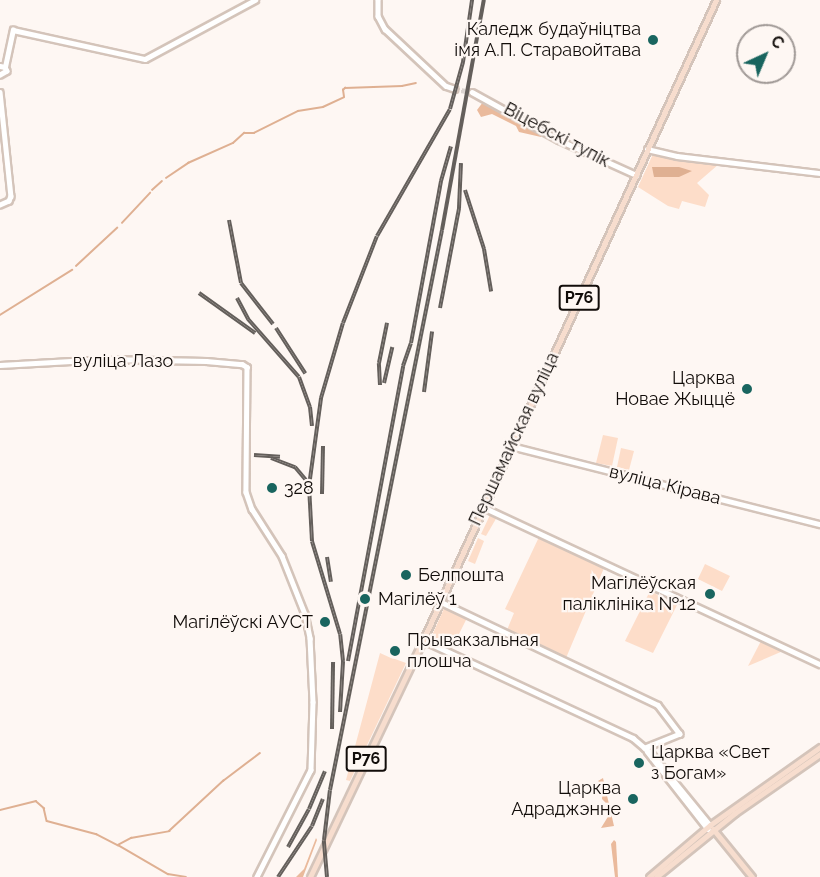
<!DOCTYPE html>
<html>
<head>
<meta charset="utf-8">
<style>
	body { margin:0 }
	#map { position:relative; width:820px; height:877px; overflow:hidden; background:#fef7f3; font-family:Raleway,sans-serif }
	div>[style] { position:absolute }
	.green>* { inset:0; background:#fdddc9 }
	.forest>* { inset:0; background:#eaba9c }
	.water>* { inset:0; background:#dfb092 }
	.stream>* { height:1.5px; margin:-0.75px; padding:0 0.75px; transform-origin:0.75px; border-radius:0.75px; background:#dfb092 }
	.secondary-tunnel>* { height:4.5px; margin-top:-2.25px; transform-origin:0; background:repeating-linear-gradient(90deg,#dbd4d0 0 4.5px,transparent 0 6.5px) }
	.roads { filter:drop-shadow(2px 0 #d4c4ba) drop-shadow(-2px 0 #d4c4ba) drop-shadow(0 2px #d4c4ba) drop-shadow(0 -2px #d4c4ba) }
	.secondary>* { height:4.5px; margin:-2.25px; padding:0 2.25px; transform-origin:2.25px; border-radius:2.25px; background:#fff }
	.primary>* { height:5px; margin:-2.5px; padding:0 2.5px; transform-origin:2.5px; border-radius:2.5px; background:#f7ddce }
	.rail>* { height:4px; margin-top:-2px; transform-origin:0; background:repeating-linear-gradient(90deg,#fef7f3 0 4.5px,#645f5b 0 9px); box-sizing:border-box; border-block:2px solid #645f5b }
	.dots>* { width:16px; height:16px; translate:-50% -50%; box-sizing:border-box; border:3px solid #fef7f3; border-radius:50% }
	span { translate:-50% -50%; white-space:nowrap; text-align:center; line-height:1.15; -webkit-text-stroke:4.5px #fef7f3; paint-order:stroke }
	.shield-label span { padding:2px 4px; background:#fef7f3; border:2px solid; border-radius:4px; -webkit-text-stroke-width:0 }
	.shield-label { font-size:16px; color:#120d0a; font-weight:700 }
	.poi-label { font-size:18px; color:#120d0a }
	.right { translate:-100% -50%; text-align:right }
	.left { translate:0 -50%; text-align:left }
	.street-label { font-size:18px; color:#120d0a }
	.north { position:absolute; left:736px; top:24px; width:60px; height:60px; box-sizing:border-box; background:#fef7f3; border:2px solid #a09996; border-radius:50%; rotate:44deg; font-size:16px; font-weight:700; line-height:24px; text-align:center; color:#120d0a }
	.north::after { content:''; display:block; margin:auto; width:21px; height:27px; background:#19655f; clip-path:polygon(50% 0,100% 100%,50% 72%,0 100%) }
</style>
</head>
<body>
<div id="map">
	<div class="green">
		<div style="clip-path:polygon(653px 154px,719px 164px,697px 183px,709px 195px,705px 207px,682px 201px,679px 209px,668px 206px,638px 187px)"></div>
		<div style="clip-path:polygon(603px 435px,618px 438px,612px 466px,596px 463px)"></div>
		<div style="clip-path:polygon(621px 448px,634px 451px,629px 470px,617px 467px)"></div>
		<div style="clip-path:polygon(490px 515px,497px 517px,486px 536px,481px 534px)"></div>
		<div style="clip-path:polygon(539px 537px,604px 568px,566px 658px,507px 630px,514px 613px,505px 609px)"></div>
		<div style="clip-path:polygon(478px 538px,484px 541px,475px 564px,468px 561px)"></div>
		<div style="clip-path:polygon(705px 564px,730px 576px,722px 591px,698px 579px)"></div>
		<div style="clip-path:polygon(650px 591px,677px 605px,653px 653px,625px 641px)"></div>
		<div style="clip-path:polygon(445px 606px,467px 618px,451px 650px,430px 640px)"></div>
		<div style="clip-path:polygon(761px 641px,783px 651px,748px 666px)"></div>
		<div style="clip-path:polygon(380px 653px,391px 658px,394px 654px,395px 659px,406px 663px,350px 781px,346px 780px)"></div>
	</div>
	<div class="forest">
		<div style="clip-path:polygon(483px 102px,533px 128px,542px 135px,541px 137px,519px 132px,516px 126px,492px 114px,481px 117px,477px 110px)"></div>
		<div style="clip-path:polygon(603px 778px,614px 826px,601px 828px,609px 815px,607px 804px,602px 799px,603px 786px,598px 781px)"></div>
		<div style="clip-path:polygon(316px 838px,317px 840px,303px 877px,296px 877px,304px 869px)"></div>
		<div style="clip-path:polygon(614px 840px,616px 842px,618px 877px,615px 877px,611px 844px)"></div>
	</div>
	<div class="water">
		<div style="clip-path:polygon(652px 167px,679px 167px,692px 171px,679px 177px,654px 177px)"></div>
	</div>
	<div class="stream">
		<div style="left:166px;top:178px;width:27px;rotate:-34deg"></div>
		<div style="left:188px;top:163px;width:49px;rotate:-24deg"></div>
		<div style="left:233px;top:143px;width:15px;rotate:-42deg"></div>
		<div style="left:244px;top:133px;width:10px"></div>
		<div style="left:254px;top:133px;width:49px;rotate:-26.6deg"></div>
		<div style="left:298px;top:111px;width:25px;rotate:-9deg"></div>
		<div style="left:323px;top:107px;width:23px;rotate:-25deg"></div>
		<div style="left:344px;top:97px;width:7px;rotate:-98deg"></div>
		<div style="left:343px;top:90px;width:3px;rotate:-45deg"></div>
		<div style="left:345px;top:88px;width:57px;rotate:-2deg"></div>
		<div style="left:402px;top:86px;width:14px;rotate:-12deg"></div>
		<div style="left:152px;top:190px;width:13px;rotate:-42deg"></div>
		<div style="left:122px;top:223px;width:41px;rotate:-47deg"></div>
		<div style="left:76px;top:266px;width:56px;rotate:-42.8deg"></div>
		<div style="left:0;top:315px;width:85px;rotate:-32deg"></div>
		<div style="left:0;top:810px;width:37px;rotate:-14deg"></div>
		<div style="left:36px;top:801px;width:11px;rotate:41deg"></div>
		<div style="left:44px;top:808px;width:13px;rotate:77deg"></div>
		<div style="left:47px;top:821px;width:51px;rotate:14.9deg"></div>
		<div style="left:96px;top:834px;width:25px;rotate:27deg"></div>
		<div style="left:118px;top:845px;width:15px;rotate:-28deg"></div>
		<div style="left:131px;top:838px;width:39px;rotate:-10deg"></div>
		<div style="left:169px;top:831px;width:74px;rotate:-42.8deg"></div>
		<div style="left:223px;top:781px;width:46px;rotate:-37.1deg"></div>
		<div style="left:118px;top:845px;width:58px;rotate:30.1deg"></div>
		<div style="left:168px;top:874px;width:18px;rotate:9deg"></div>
	</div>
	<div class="secondary-tunnel">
		<div style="left:455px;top:89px;width:17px;rotate:10deg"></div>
	</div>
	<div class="roads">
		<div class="secondary">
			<div style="left:378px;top:0;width:16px;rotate:90deg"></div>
			<div style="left:378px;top:16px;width:15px;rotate:62deg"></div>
			<div style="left:385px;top:29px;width:83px;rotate:43.1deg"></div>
			<div style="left:446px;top:86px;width:9px;rotate:18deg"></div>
			<div style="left:0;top:66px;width:5px;rotate:11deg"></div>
			<div style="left:5px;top:67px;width:4px;rotate:63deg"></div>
			<div style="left:7px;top:71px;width:8px;rotate:150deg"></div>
			<div style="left:5px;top:67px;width:38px;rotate:-78deg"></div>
			<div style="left:13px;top:30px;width:135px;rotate:12.4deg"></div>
			<div style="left:145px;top:59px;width:125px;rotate:-28.2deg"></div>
			<div style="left:0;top:92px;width:105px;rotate:84deg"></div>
			<div style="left:11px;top:196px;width:5px;rotate:112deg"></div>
			<div style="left:9px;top:201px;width:10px;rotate:156deg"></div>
			<div style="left:472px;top:92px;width:99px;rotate:28.9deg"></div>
			<div style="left:559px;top:140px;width:85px;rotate:24.4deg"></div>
			<div style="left:647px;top:149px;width:31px;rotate:13deg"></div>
			<div style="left:677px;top:156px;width:144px;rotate:6.8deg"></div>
			<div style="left:0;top:365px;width:107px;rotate:-3.2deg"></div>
			<div style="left:107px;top:359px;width:99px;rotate:1.2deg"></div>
			<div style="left:206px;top:361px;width:36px;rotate:5deg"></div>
			<div style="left:242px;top:364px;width:6px;rotate:31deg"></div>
			<div style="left:247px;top:367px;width:125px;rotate:90.5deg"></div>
			<div style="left:246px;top:492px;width:18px;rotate:71deg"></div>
			<div style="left:252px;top:509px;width:56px;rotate:57.4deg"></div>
			<div style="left:282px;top:556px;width:62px;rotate:68.4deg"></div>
			<div style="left:305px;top:614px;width:25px;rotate:78deg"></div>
			<div style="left:310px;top:638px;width:64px;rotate:87.3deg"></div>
			<div style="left:313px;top:702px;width:68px;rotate:91.7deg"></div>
			<div style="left:311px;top:770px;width:120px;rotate:116.8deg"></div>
			<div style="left:511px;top:446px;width:319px;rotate:14.2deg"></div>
			<div style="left:483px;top:507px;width:372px;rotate:25deg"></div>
			<div style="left:439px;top:601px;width:242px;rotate:25.4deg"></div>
			<div style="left:658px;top:705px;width:36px;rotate:53deg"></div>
			<div style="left:680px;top:734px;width:38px;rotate:158deg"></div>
			<div style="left:423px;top:640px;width:232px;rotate:25deg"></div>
			<div style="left:633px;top:738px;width:23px;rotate:40deg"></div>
			<div style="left:651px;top:753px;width:93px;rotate:50.7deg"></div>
			<div style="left:647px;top:751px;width:99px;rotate:52deg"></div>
		</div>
		<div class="primary">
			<div style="left:713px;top:829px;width:62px;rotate:50.9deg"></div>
			<div style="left:310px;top:877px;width:263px;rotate:-64.5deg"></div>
			<div style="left:423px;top:640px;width:704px;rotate:-65.4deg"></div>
			<div style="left:649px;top:877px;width:80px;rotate:-40.4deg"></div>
			<div style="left:710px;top:825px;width:135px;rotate:-35.3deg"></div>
			<div style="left:656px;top:877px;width:102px;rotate:-39deg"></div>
			<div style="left:735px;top:813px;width:103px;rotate:-34.8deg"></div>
		</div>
	</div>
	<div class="rail">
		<div style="left:465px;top:190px;width:62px;rotate:72.1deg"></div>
		<div style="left:484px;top:249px;width:43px;rotate:80.5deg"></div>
		<div style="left:229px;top:220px;width:64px;rotate:79.2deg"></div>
		<div style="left:241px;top:283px;width:52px;rotate:52deg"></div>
		<div style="left:199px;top:293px;width:69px;rotate:35.5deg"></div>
		<div style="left:237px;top:298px;width:24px;rotate:62deg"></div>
		<div style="left:248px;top:319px;width:77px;rotate:48.7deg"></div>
		<div style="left:299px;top:377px;width:32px;rotate:70deg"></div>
		<div style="left:310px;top:407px;width:19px;rotate:84deg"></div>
		<div style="left:440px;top:308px;width:102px;rotate:-79.2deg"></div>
		<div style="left:459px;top:208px;width:45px;rotate:-87.5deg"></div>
		<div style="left:276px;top:328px;width:54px;rotate:57.2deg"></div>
		<div style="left:384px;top:383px;width:37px;rotate:-77deg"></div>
		<div style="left:380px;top:385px;width:22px;rotate:-93deg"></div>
		<div style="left:379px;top:363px;width:41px;rotate:-78.7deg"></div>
		<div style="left:424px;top:392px;width:61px;rotate:-82.4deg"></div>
		<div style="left:254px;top:455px;width:26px;rotate:4deg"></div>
		<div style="left:271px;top:458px;width:26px;rotate:21deg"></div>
		<div style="left:295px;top:467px;width:17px;rotate:50deg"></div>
		<div style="left:306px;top:480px;width:9px;rotate:72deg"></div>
		<div style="left:322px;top:494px;width:48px;rotate:-88.8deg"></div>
		<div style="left:327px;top:557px;width:25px;rotate:81deg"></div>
		<div style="left:348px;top:661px;width:300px;rotate:-79.4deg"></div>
		<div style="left:403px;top:366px;width:24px;rotate:-71deg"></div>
		<div style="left:411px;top:343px;width:165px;rotate:-79.5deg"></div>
		<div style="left:441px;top:181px;width:36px;rotate:-74deg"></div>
		<div style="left:340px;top:712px;width:51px;rotate:-86.6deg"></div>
		<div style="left:343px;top:661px;width:27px;rotate:-96deg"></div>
		<div style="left:340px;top:634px;width:97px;rotate:-106.8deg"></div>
		<div style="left:312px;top:541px;width:55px;rotate:-93.1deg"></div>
		<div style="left:309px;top:486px;width:89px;rotate:-82.2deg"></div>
		<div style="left:321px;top:398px;width:78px;rotate:-73.7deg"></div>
		<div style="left:343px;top:323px;width:93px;rotate:-68.7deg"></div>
		<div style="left:377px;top:236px;width:146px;rotate:-60.1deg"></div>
		<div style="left:450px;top:109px;width:49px;rotate:-74.5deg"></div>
		<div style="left:463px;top:62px;width:63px;rotate:-81.7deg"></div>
		<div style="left:332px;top:729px;width:67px;rotate:-89.1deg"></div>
		<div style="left:288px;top:847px;width:43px;rotate:-61.1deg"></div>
		<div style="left:309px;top:809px;width:41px;rotate:-67.2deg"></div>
		<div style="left:278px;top:877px;width:61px;rotate:-56.3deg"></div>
		<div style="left:312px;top:826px;width:29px;rotate:-68deg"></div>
		<div style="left:327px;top:877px;width:37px;rotate:-95deg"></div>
		<div style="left:324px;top:840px;width:50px;rotate:-83.2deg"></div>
		<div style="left:330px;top:790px;width:571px;rotate:-78.69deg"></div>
		<div style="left:442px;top:230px;width:234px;rotate:-79.7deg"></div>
	</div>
	<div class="dots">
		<div style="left:653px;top:40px;background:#19655f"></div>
		<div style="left:747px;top:389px;background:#19655f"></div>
		<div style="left:272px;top:488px;background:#19655f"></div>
		<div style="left:406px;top:575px;background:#19655f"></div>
		<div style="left:710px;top:594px;background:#19655f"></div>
		<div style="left:365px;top:599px;background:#19655f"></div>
		<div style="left:325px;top:622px;background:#19655f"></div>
		<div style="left:395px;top:651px;background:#19655f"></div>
		<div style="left:639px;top:763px;background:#19655f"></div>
		<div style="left:633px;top:799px;background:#19655f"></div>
	</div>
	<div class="shield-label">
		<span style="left:579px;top:298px">Р76</span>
		<span style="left:366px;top:759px">Р76</span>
	</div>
	<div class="poi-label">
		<span class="right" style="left:641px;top:40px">Каледж будаўніцтва<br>імя А.П. Старавойтава</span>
		<span class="right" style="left:735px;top:389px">Царква<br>Новае Жыццё</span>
		<span class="left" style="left:284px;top:488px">328</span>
		<span class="left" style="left:418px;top:575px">Белпошта</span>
		<span class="right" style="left:696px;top:594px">Магілёўская<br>паліклініка №12</span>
		<span class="left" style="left:378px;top:599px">Магілёў 1</span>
		<span class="right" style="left:313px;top:622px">Магілёўскі АУСТ</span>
		<span class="left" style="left:407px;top:651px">Прывакзальная<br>плошча</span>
		<span class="left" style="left:651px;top:763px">Царква «Свет<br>з Богам»</span>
		<span class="right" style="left:621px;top:799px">Царква<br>Адраджэнне</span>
	</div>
	<div class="street-label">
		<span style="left:557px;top:135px;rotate:28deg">Віцебскі тупік</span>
		<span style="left:123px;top:361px">вуліца Лазо</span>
		<span style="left:514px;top:439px;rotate:-65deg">Першамайская вуліца</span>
		<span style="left:665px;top:485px;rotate:14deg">вуліца Кірава</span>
	</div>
	<div class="north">С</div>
</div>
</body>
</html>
